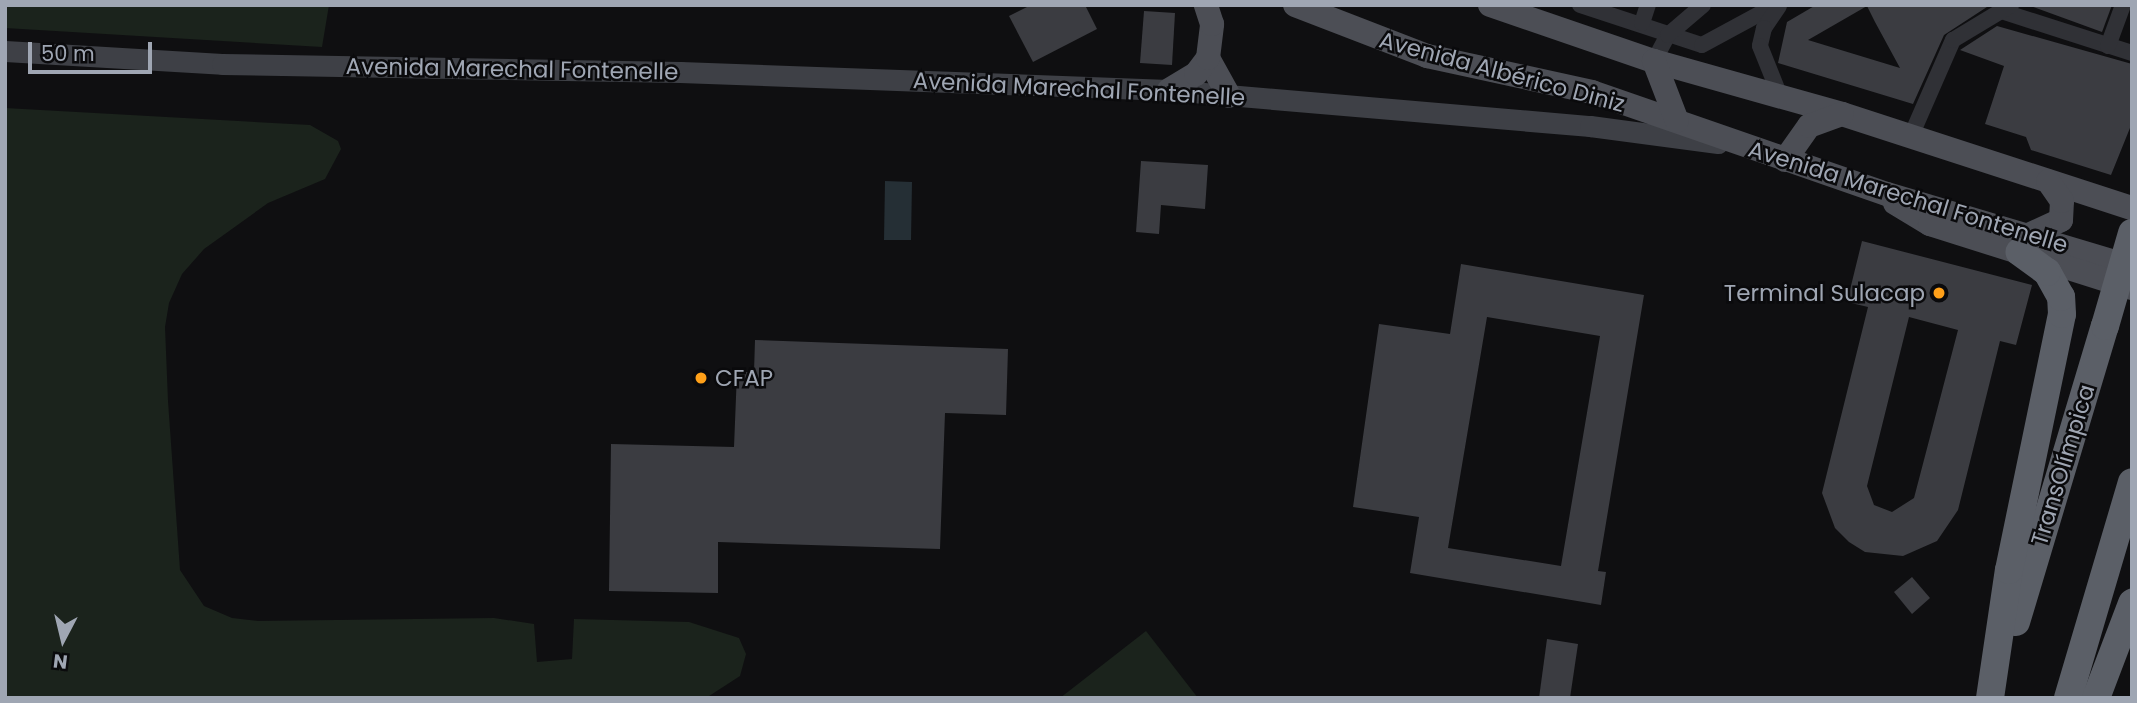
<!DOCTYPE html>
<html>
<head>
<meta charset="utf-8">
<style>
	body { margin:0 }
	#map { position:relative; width:2137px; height:703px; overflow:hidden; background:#0f0f11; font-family:Poppins,sans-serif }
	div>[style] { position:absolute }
	.green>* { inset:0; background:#1b231c }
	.water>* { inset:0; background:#252f35 }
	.building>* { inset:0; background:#3b3c41 }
	.street>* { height:16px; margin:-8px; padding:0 8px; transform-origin:8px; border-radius:8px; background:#303136 }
	.secondary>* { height:21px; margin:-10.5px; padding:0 10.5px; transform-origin:10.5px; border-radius:10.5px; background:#3e4046 }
	.primary>* { height:24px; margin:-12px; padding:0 12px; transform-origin:12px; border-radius:12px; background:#4c4e55 }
	.highway>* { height:28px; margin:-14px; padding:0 14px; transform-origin:14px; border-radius:14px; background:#5b5f67 }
	.highway-bridge>* { height:28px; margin:-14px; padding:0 14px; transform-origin:14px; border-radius:14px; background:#5b5f67 }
	.dots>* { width:19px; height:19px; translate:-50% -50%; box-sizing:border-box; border:4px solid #0a0a0c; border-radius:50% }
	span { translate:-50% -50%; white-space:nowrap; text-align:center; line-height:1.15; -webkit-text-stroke:5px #0a0a0c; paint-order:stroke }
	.street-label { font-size:23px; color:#9fa6b3 }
	.poi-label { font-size:23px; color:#9fa6b3 }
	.right { translate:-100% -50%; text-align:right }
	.left { translate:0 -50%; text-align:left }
	.frame { position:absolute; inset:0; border:7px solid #9fa6b3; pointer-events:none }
	.north { position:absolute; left:28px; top:605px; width:70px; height:70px; -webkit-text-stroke:5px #0a0a0c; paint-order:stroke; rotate:187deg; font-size:19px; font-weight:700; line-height:28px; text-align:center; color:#9fa6b3 }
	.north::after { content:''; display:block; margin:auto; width:24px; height:32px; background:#9fa6b3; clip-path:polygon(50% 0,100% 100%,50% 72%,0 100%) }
	.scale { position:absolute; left:28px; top:42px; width:124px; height:32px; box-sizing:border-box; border:4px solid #9fa6b3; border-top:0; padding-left:9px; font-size:21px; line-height:24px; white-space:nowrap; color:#9fa6b3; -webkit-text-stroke:5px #0a0a0c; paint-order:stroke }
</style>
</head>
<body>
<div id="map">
	<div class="green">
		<div style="clip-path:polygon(5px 5px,329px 5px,322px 47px,5px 28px)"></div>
		<div style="clip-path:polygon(5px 108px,310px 125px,338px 141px,341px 149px,325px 179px,268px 203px,204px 249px,182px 274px,169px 303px,165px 327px,168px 401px,180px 570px,204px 606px,232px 618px,258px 621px,494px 618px,534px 624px,537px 662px,572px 659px,574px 619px,689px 622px,739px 638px,746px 654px,740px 676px,706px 698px,5px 698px)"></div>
		<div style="clip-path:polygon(1146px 631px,1198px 698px,1060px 698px)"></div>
	</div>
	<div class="water">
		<div style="clip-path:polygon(885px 181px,912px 182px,911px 240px,884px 240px)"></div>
	</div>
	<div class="building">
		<div style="clip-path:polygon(1031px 5px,1085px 5px,1097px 29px,1033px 62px,1009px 16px)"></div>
		<div style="clip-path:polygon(evenodd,1816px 5px,1990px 5px,1944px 35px,1913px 104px,1778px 63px,1787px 22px,1816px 5px,1867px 6px,1875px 22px,1900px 68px,1808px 40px,1867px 6px)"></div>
		<div style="clip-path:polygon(2028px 5px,2112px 5px,2102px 32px)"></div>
		<div style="clip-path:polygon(1144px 11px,1175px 13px,1172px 65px,1140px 63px)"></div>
		<div style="clip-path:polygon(1997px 26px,2132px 64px,2132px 123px,2111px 175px,2031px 150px,2026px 137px,1985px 124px,2004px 66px,1960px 50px)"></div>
		<div style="clip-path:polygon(1141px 161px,1208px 165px,1205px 209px,1161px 205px,1159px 234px,1136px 232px)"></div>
		<div style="clip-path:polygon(evenodd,1862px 241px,2032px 285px,2016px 345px,2000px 341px,1958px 510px,1937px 541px,1903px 556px,1865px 552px,1849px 542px,1835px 528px,1822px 493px,1868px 307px,1847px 302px,1862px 241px,1909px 317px,1958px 330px,1914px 498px,1892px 512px,1874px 505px,1867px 486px,1909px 317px)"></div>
		<div style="clip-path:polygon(evenodd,1461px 264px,1644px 295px,1598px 571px,1606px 572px,1601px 605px,1410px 573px,1419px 517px,1353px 507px,1379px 324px,1450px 334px,1461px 264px,1487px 317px,1600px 336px,1561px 566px,1448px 548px,1487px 317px)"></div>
		<div style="clip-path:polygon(755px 340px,1008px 349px,1006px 415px,945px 413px,940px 549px,718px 542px,718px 593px,609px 591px,611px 444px,734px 447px,737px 372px,754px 372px)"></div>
		<div style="clip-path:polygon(1912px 577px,1930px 598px,1912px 614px,1894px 592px)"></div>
		<div style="clip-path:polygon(1547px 639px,1578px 644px,1570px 698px,1539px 698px)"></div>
	</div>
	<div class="street">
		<div style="left:1580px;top:5px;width:128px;rotate:18.2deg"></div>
		<div style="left:1702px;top:45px;width:84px;rotate:-28.4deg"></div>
		<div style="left:1779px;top:6px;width:27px;rotate:124deg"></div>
		<div style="left:1764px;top:28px;width:18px;rotate:103deg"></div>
		<div style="left:1760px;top:46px;width:54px;rotate:68.2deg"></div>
		<div style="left:2001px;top:11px;width:138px;rotate:17.8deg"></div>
		<div style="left:1642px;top:23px;width:19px;rotate:-72deg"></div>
		<div style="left:2108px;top:46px;width:44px;rotate:-69.9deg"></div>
		<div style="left:1654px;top:61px;width:30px;rotate:-62deg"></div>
		<div style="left:1668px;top:35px;width:46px;rotate:-40.6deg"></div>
		<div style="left:1911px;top:136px;width:105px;rotate:-66.4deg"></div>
		<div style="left:1953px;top:40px;width:68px;rotate:-31.1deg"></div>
	</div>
	<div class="secondary">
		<div style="left:5px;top:51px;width:217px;rotate:3.4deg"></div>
		<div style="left:222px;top:64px;width:458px;rotate:1deg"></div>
		<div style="left:680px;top:72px;width:489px;rotate:2.1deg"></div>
		<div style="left:1169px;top:90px;width:423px;rotate:4.9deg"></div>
		<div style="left:1590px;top:126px;width:129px;rotate:7.6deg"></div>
	</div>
	<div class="primary">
		<div style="left:1295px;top:5px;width:142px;rotate:21.1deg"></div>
		<div style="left:1427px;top:56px;width:169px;rotate:12.3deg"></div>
		<div style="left:1592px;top:92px;width:312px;rotate:19.1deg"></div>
		<div style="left:1887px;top:194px;width:256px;rotate:16.6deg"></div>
		<div style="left:1490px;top:5px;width:173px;rotate:18.9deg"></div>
		<div style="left:1654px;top:61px;width:195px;rotate:15.7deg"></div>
		<div style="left:1842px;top:114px;width:305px;rotate:18deg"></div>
		<div style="left:1208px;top:58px;width:43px;rotate:61.1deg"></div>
		<div style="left:1654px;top:61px;width:64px;rotate:69deg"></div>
		<div style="left:1169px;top:90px;width:31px;rotate:-31deg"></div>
		<div style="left:1196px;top:74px;width:20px;rotate:-53deg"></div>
		<div style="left:1208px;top:58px;width:34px;rotate:-83deg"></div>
		<div style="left:1212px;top:24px;width:20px;rotate:-108deg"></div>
		<div style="left:1785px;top:160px;width:42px;rotate:-54.8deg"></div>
		<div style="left:1809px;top:126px;width:35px;rotate:-20deg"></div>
		<div style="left:1895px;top:203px;width:41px;rotate:31deg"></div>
		<div style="left:1930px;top:224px;width:212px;rotate:17.6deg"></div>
		<div style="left:2031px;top:234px;width:33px;rotate:-25deg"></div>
		<div style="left:2061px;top:220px;width:19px;rotate:-87deg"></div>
		<div style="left:2062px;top:201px;width:24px;rotate:-125deg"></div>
	</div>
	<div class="highway">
		<div style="left:2016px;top:622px;width:309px;rotate:-73.3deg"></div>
		<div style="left:1990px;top:698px;width:129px;rotate:-81.6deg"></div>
		<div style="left:2009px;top:570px;width:261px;rotate:-78.3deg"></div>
		<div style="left:2062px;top:314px;width:17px;rotate:-93deg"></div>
		<div style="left:2061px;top:297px;width:29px;rotate:-119deg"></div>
		<div style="left:2047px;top:272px;width:34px;rotate:-144deg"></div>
		<div style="left:2068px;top:698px;width:225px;rotate:-73.5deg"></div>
		<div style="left:2096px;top:698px;width:102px;rotate:-69.2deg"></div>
	</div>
	<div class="highway-bridge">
		<div style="left:2105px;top:326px;width:97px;rotate:-73.8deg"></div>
	</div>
	<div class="dots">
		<div style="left:1939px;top:293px;background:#ffa019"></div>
		<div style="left:701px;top:378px;background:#ffa019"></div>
	</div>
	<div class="street-label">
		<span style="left:512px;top:69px;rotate:1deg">Avenida Marechal Fontenelle</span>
		<span style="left:1502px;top:72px;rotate:15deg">Avenida Albérico Diniz</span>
		<span style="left:1079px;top:89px;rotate:3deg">Avenida Marechal Fontenelle</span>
		<span style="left:1908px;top:197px;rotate:17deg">Avenida Marechal Fontenelle</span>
		<span style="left:2063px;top:465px;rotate:-73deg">TransOlímpica</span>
	</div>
	<div class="poi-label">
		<span class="right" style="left:1925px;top:293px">Terminal Sulacap</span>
		<span class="left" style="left:715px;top:378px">CFAP</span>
	</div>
	<div class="frame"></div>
	<div class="north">N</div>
	<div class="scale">50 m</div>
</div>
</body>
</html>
